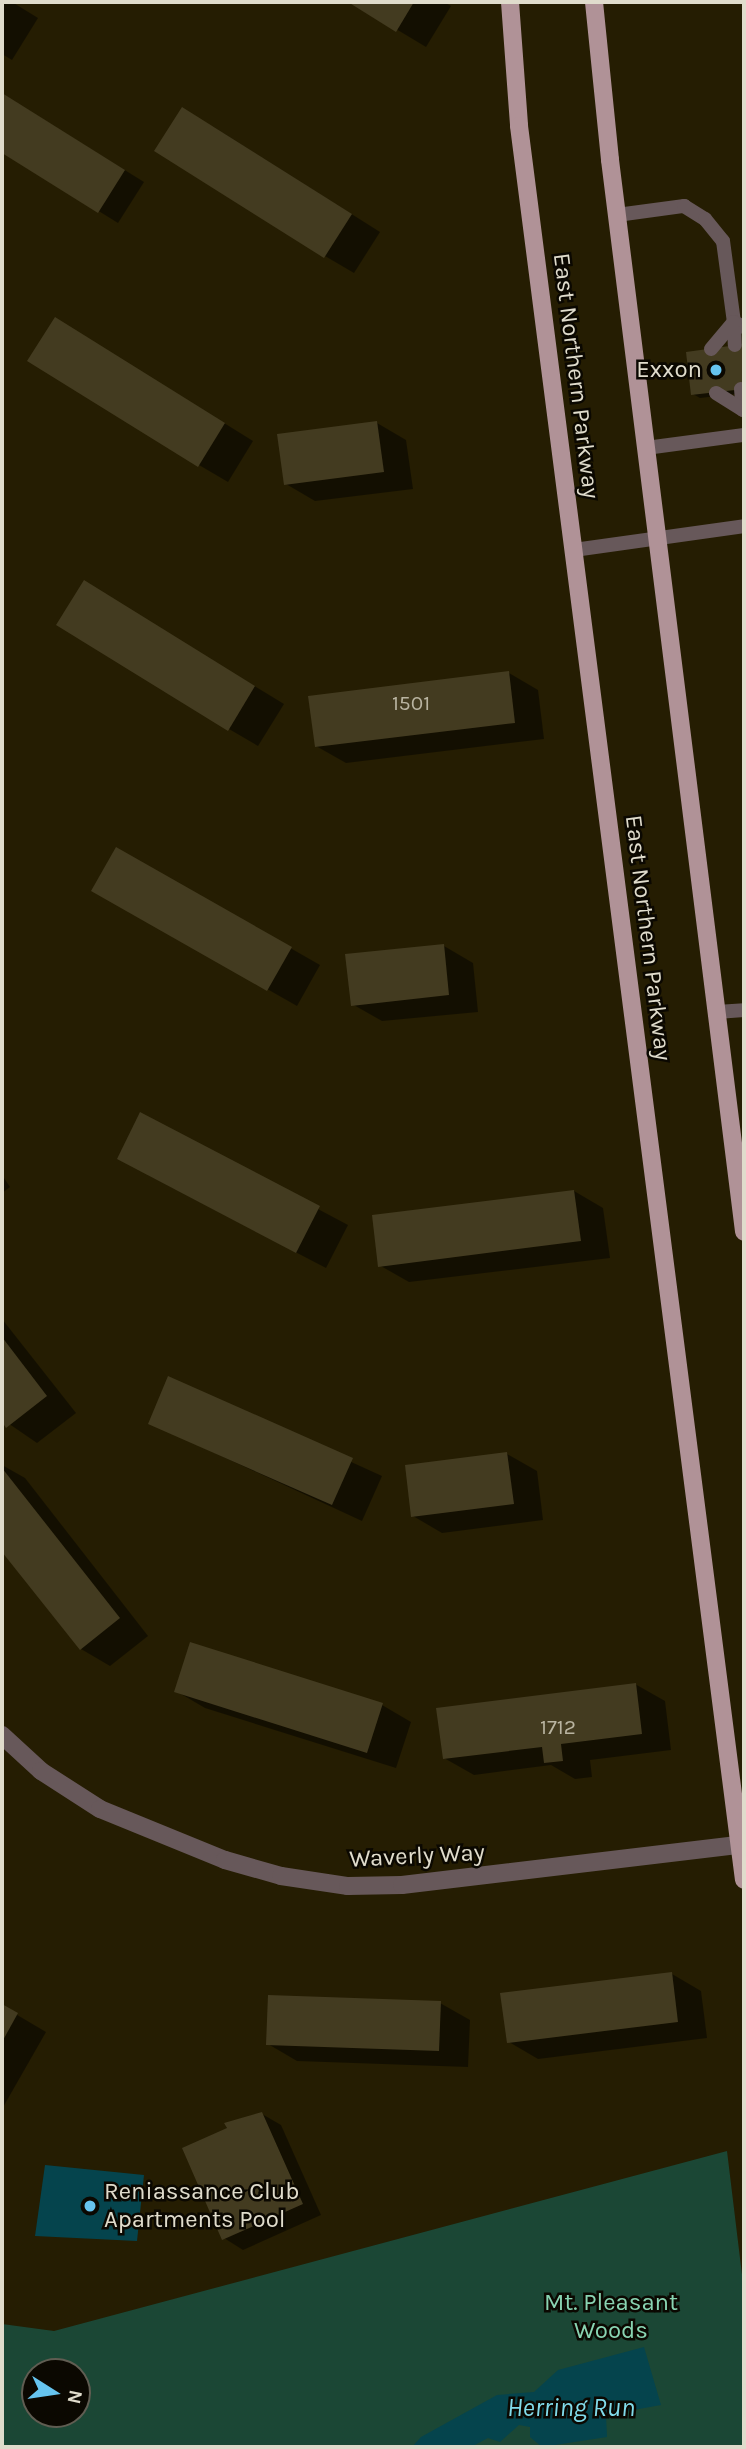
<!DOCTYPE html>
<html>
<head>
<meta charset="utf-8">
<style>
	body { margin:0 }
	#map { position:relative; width:746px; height:2449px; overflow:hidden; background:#251d02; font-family:Karla,sans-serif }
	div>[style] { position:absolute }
	.green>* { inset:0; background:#1b4735 }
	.water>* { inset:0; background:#05444d }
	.shadow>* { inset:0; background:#0007 }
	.building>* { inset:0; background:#433b20 }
	.service>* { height:14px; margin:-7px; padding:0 7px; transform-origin:7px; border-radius:7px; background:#67585a }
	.minor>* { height:18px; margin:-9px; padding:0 9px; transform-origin:9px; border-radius:9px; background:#67585a }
	.primary>* { height:18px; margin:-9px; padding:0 9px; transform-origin:9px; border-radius:9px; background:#b09297 }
	.dots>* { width:19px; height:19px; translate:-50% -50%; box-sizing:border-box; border:4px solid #0b0801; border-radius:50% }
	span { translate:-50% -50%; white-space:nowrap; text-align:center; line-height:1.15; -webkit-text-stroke:5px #0b0801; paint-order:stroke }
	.number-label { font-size:21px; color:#b9b4a1 }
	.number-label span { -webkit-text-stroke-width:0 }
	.poi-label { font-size:24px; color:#e0dccc }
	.right { translate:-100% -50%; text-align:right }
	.left { translate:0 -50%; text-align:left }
	.street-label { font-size:24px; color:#e0dccc }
	.park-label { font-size:24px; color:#89d4b2 }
	.water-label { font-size:26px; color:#81dbea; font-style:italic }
	.frame { position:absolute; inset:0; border:4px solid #e0dccc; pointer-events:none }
	.north { position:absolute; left:21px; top:2358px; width:70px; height:70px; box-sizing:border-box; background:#0b0801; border:2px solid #605d52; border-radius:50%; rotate:102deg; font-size:19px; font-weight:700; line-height:28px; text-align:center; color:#e0dccc }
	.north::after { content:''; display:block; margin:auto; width:24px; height:32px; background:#66c4ef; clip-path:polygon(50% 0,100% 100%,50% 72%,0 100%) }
</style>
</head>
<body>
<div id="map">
	<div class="green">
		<div style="clip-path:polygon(evenodd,727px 2151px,744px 2291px,744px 2447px,2px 2447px,2px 2324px,54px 2331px,727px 2151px,35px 2372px,77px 2372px,77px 2414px,35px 2414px,35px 2372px)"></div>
	</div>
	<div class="water">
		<div style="clip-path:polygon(45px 2165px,144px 2175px,137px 2241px,35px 2236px)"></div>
		<div style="clip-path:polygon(644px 2347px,661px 2405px,606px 2415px,607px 2437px,542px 2447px,530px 2437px,530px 2427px,519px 2425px,500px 2442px,488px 2438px,471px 2447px,412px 2447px,421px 2437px,497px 2395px,534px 2392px,558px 2370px)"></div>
	</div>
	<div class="shadow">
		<div style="clip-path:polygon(2px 2px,12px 2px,38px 18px,12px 60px,2px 54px)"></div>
		<div style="clip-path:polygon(351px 2px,444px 2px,451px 6px,426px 47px)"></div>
		<div style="clip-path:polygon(2px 94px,144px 182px,118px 223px,2px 151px)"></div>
		<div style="clip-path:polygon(212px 126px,380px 232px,354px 273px,325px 256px)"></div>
		<div style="clip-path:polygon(84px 336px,253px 441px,228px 482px,199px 465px)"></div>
		<div style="clip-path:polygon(744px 346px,744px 393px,700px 398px,693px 394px,688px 353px)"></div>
		<div style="clip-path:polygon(377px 423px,406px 440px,413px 489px,315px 501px,286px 484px)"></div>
		<div style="clip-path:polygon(113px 600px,284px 704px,258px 746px,229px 729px)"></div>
		<div style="clip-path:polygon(509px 673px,538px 690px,544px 739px,346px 763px,316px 746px)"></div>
		<div style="clip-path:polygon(117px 849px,320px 965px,297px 1006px,94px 890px)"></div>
		<div style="clip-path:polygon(444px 946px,473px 963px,478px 1012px,382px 1021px,352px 1004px)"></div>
		<div style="clip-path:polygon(141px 1115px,348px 1225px,326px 1268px,148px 1175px)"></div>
		<div style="clip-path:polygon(2px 1175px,10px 1187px,2px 1193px)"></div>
		<div style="clip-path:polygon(574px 1191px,603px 1208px,610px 1258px,409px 1282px,379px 1265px)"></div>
		<div style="clip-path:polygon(2px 1319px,76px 1413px,37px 1443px,2px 1419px)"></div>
		<div style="clip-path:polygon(169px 1379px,382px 1476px,362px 1521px,150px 1423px)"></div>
		<div style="clip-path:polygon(507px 1454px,537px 1471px,543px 1520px,442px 1533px,413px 1516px)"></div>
		<div style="clip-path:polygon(2px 1465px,25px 1478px,148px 1636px,110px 1666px,81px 1649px,2px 1549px)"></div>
		<div style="clip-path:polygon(635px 1684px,665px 1701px,671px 1750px,590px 1760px,592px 1777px,575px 1779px,551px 1765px,474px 1775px,444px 1758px)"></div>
		<div style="clip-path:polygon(176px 1691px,382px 1705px,411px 1722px,396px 1768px,205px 1708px)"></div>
		<div style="clip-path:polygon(672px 1974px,701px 1991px,707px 2038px,538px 2059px,509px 2042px)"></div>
		<div style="clip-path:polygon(440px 2003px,470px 2020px,468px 2067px,297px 2061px,268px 2044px)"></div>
		<div style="clip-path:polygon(2px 2006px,46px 2032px,2px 2109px)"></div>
		<div style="clip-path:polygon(262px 2114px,281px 2125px,321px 2215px,243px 2250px,224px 2238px,227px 2124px)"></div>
	</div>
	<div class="building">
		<div style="clip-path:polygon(348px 2px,414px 2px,396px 32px)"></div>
		<div style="clip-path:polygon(2px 93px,125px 170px,98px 213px,2px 153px)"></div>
		<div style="clip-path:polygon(182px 107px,352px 214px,324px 258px,154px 151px)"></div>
		<div style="clip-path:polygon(55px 317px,225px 423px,198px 467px,27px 361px)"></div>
		<div style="clip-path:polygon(744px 344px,744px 389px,691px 395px,686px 352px)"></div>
		<div style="clip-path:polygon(377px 421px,384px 472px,284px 485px,277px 434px)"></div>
		<div style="clip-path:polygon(84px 580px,255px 686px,228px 731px,56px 625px)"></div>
		<div style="clip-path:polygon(509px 671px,515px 723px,315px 747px,308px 696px)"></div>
		<div style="clip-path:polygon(116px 847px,292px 947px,267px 991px,91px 891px)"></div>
		<div style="clip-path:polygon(444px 944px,449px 995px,351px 1006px,345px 954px)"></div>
		<div style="clip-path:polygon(140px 1112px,320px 1206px,296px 1253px,117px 1159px)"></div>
		<div style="clip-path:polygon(574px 1190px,581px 1241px,378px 1267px,372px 1215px)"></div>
		<div style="clip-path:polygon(2px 1337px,47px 1396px,6px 1428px,2px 1422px)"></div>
		<div style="clip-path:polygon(168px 1376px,353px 1458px,332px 1505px,148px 1424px)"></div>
		<div style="clip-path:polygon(507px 1452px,514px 1504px,411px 1517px,405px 1465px)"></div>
		<div style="clip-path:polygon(2px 1468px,120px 1618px,80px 1650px,2px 1552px)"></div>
		<div style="clip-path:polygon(190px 1642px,383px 1703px,367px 1753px,174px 1692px)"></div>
		<div style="clip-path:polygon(636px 1683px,642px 1734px,561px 1744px,563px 1761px,544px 1763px,542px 1747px,443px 1759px,436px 1708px)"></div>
		<div style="clip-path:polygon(672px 1972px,678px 2022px,507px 2043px,500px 1993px)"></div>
		<div style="clip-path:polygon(268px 1995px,441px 2001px,439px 2051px,266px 2045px)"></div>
		<div style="clip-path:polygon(2px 2004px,18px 2013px,2px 2042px)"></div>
		<div style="clip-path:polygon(262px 2112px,303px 2204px,222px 2240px,182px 2148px,227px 2128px,224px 2123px)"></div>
	</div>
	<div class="service">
		<div style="left:617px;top:215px;width:68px;rotate:-7.7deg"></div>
		<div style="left:684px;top:206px;width:25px;rotate:32deg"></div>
		<div style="left:705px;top:219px;width:28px;rotate:51deg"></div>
		<div style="left:723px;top:241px;width:82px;rotate:82.3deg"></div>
		<div style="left:734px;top:322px;width:11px;rotate:27deg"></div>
		<div style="left:734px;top:322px;width:23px;rotate:88deg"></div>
		<div style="left:711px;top:349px;width:35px;rotate:-50deg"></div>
		<div style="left:741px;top:389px;width:21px;rotate:85deg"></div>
		<div style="left:716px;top:393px;width:32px;rotate:32deg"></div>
		<div style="left:646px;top:448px;width:99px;rotate:-7.6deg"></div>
		<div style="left:574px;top:550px;width:172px;rotate:-8deg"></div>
		<div style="left:717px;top:1012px;width:27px;rotate:-4deg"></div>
	</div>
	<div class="minor">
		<div style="left:2px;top:1735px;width:53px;rotate:42.7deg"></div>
		<div style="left:41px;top:1771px;width:70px;rotate:32.8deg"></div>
		<div style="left:100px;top:1809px;width:135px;rotate:22.2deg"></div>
		<div style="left:225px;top:1860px;width:58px;rotate:15.9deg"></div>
		<div style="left:281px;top:1876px;width:68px;rotate:8.5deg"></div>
		<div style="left:348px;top:1886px;width:54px;rotate:-1.1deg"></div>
		<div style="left:402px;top:1885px;width:344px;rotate:-6.8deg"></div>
	</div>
	<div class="primary">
		<div style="left:510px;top:2px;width:124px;rotate:85.8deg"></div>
		<div style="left:519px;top:126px;width:1768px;rotate:82.69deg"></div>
		<div style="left:594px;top:2px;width:159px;rotate:84.2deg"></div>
		<div style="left:610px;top:160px;width:1080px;rotate:82.87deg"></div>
	</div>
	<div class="dots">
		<div style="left:716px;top:370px;background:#66c4ef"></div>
		<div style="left:90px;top:2206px;background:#66c4ef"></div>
	</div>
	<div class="number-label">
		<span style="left:411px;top:703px">1501</span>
		<span style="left:558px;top:1727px">1712</span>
	</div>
	<div class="poi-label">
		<span class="right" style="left:702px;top:370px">Exxon</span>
		<span class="left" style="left:104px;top:2206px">Reniassance Club<br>Apartments Pool</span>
	</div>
	<div class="street-label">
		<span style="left:576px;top:376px;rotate:83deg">East Northern Parkway</span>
		<span style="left:648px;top:938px;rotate:83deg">East Northern Parkway</span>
		<span style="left:417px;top:1856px;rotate:-3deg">Waverly Way</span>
	</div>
	<div class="park-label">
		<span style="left:611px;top:2317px">Mt. Pleasant<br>Woods</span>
	</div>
	<div class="water-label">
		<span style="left:571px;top:2408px">Herring Run</span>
	</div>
	<div class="frame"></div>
	<div class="north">N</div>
</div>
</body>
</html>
